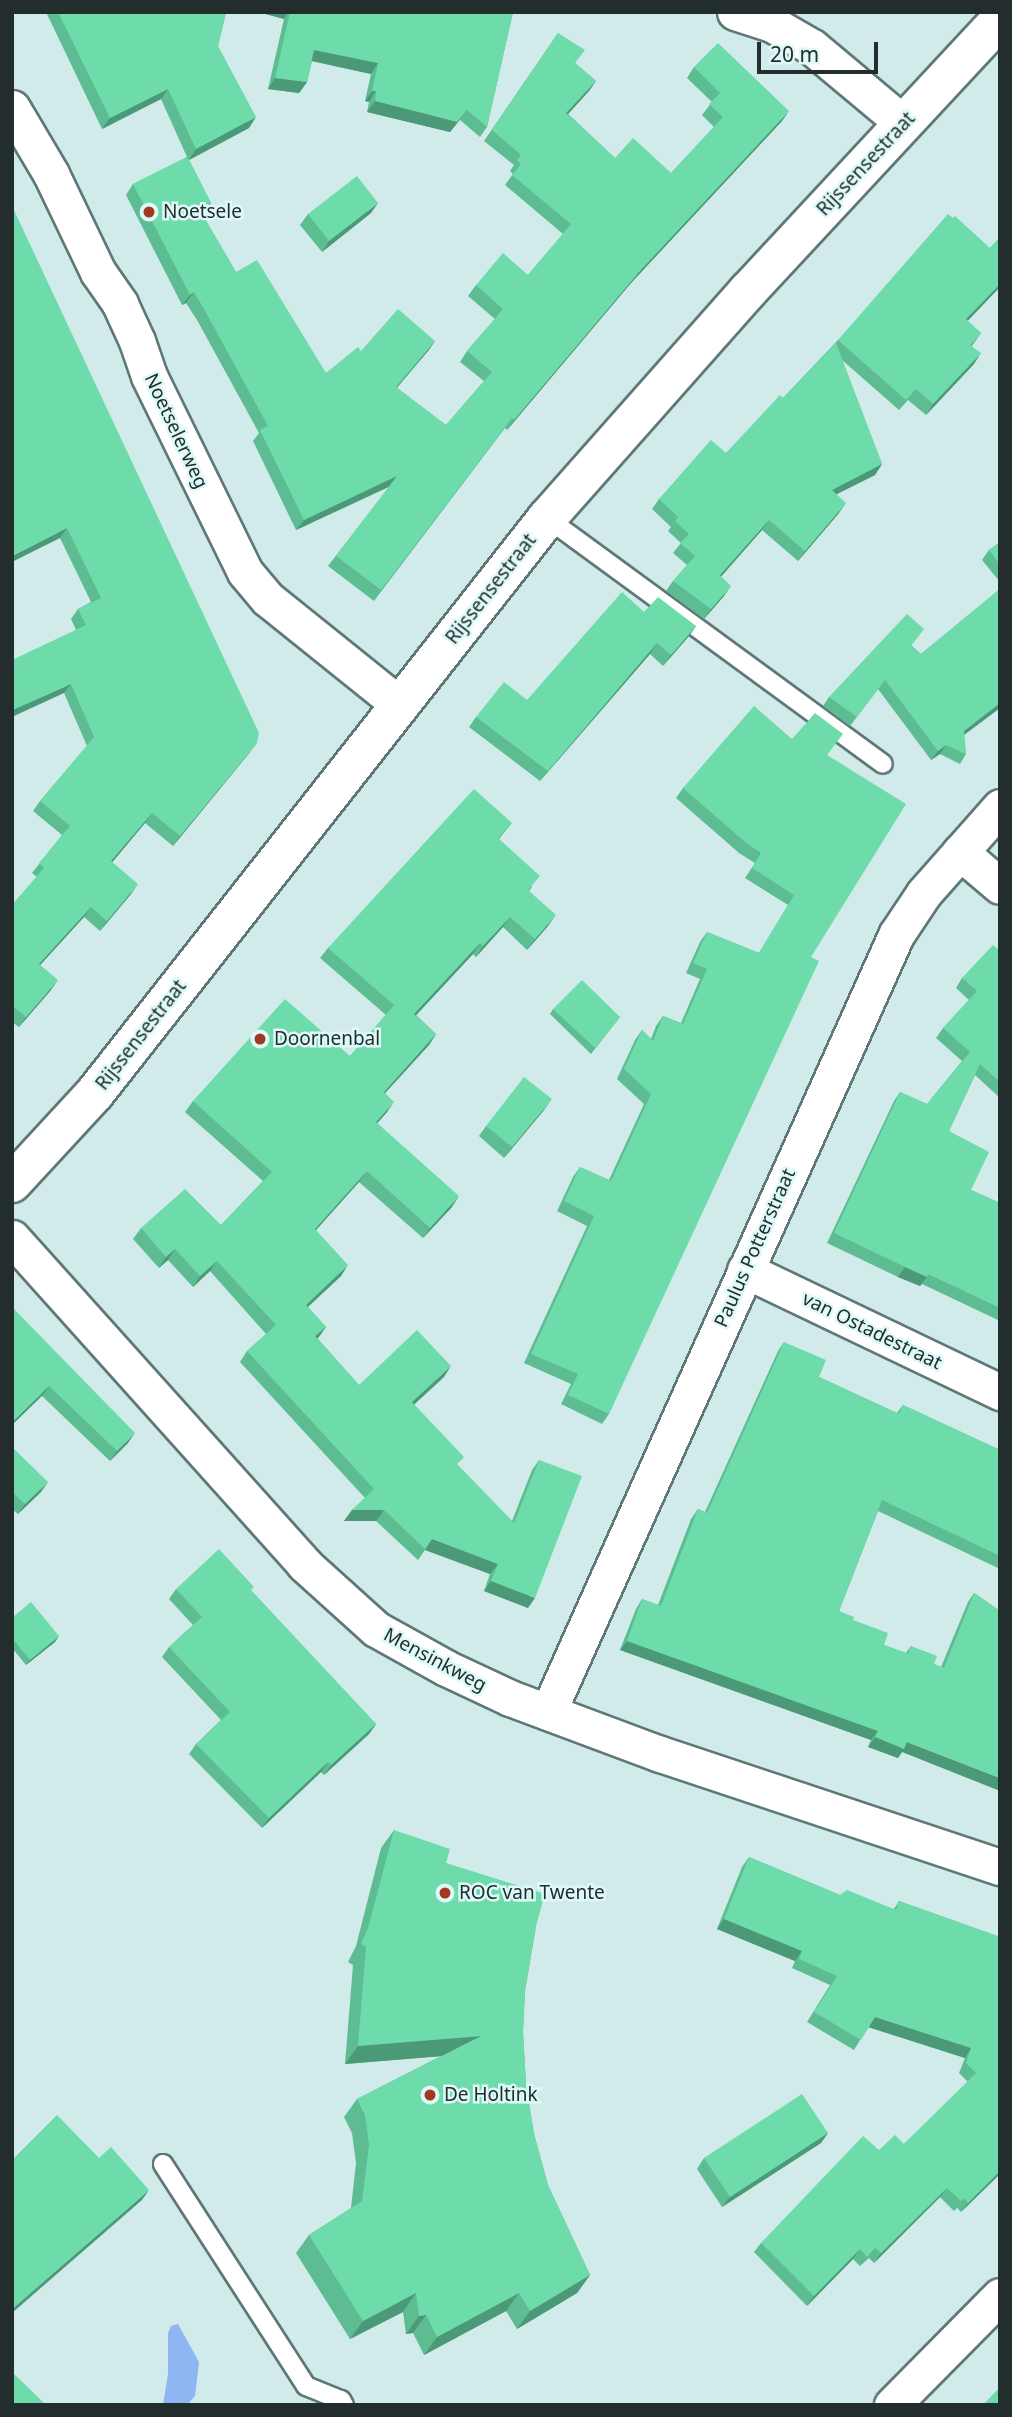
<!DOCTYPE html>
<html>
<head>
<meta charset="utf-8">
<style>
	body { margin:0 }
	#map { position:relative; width:1012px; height:2417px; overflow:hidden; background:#d0ebea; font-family:"Noto Sans",sans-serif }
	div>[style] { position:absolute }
	.water>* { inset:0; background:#8db6f3 }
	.roads { filter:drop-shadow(2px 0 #5f7877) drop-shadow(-2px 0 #5f7877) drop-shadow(0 2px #5f7877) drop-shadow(0 -2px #5f7877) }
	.service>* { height:18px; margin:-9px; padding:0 9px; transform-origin:9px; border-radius:9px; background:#fff }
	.minor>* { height:35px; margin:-17.5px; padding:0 17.5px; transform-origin:17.5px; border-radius:17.5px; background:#fff }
	.secondary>* { height:38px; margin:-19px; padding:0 19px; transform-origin:19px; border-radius:19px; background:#fff }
	.wall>* { inset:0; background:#5ebc92 }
	.shaded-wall>* { inset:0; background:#4c9977 }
	.building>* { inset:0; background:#6ddbaa }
	.dots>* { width:19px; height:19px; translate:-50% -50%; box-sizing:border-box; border:4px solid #ddf9f8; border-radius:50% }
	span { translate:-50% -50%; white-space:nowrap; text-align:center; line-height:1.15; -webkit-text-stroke:5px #ddf9f8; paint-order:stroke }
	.street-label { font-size:19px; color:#232d2d }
	.poi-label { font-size:19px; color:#232d2d }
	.left { translate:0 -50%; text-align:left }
	.frame { position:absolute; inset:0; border:14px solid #232d2d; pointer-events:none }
	.scale { position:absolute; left:757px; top:42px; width:121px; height:32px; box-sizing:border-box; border:4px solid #232d2d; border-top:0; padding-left:9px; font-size:21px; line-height:24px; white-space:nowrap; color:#232d2d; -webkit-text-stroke:5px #ddf9f8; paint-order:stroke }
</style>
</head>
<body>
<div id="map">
	<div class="water">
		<div style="clip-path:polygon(178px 2324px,199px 2362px,195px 2396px,187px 2405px,163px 2405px,168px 2374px,168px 2333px,171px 2326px)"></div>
	</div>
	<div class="roads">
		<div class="service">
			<div style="left:547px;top:518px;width:416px;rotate:36.2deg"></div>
			<div style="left:163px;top:2164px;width:264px;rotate:57.2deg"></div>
			<div style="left:306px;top:2386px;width:38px;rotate:22deg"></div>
			<div style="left:341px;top:2400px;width:6px;rotate:59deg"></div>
		</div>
		<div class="minor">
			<div style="left:735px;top:12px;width:39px;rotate:18deg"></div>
			<div style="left:772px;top:24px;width:46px;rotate:29.9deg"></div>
			<div style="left:812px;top:47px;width:119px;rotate:39.9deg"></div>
			<div style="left:12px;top:108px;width:77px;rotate:59.4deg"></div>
			<div style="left:51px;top:174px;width:109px;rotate:64.4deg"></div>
			<div style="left:98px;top:272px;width:39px;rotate:55deg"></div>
			<div style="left:120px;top:304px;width:41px;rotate:65.3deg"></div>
			<div style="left:137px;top:341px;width:37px;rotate:71deg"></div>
			<div style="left:149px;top:376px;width:218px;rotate:63.9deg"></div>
			<div style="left:245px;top:572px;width:35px;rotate:50deg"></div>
			<div style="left:268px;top:599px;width:169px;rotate:38.8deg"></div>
			<div style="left:960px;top:852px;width:52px;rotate:40.4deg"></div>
			<div style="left:12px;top:1238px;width:438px;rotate:48.1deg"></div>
			<div style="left:304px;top:1564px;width:97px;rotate:42.1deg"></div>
			<div style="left:376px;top:1629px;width:80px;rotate:29.1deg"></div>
			<div style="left:446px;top:1668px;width:71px;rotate:25.1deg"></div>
			<div style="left:510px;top:1698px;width:160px;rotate:20.5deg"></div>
			<div style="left:660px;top:1754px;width:358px;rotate:18.4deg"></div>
			<div style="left:745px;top:1270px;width:283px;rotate:25.6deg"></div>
			<div style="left:548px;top:1712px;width:851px;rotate:-65.87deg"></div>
			<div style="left:896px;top:935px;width:50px;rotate:-56.3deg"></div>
			<div style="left:924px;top:893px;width:115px;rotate:-48.5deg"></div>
			<div style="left:892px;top:2405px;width:153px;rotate:-45.3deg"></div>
		</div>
		<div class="secondary">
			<div style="left:12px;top:1183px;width:122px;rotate:-47.3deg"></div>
			<div style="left:95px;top:1093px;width:731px;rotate:-51.83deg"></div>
			<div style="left:547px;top:518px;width:303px;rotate:-48.5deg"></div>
			<div style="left:748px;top:291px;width:370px;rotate:-47.1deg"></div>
		</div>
	</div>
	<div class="wall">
		<div style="clip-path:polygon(46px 12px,226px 12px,218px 46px,249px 128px,189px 160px,211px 203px,202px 214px,236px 272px,326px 373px,361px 351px,435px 341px,428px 351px,397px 388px,446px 425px,484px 381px,460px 362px,467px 351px,495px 319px,468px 296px,476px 285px,528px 275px,563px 234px,505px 185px,513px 174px,510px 171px,514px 165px,484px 141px,558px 33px,575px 63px,596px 81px,589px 91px,568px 114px,615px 158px,671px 173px,714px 127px,702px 115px,712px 102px,687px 78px,694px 67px,782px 121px,631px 283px,507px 430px,505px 428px,374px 601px,328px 566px,389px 487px,296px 530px,253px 441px,259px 433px,197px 320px,186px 303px,182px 305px,126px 195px,133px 184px,187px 157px,161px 99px,102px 129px)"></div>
		<div style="clip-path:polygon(258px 12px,513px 12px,487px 127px,480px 137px,460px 120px,450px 132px,367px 112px,369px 102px,365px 101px,371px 74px,312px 61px,307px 82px,299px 93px,268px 89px,284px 19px)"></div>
		<div style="clip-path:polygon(12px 206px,250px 752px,173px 846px,145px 823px,112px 862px,131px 894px,100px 931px,84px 917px,40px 965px,51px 990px,19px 1027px,12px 1022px,12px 905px,37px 877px,32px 873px,62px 835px,33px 811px,40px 801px,87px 746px,64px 693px,76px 630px,71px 619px,78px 609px,91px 602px,60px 538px)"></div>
		<div style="clip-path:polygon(371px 213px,322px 252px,300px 225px,308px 214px)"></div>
		<div style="clip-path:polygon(1000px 237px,1000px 287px,967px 321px,981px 333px,972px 346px,974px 364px,926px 415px,908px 400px,899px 410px,842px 360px,882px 464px,875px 475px,837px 494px,839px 513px,798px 561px,762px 530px,721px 576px,724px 596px,704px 619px,666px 591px,673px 581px,687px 565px,673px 553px,681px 543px,668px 531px,671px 527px,652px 509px,659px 499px,726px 453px,783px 398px,838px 340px,990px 248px)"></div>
		<div style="clip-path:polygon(1000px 542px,1000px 582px,982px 560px,989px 550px)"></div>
		<div style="clip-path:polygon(1000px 589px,1000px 708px,964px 735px,966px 754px,960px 764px,940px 754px,931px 760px,878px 689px,850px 726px,823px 706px,829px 697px,912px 646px,921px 654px)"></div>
		<div style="clip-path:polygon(644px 612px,696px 626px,689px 636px,663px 666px,650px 654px,540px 781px,469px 727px,476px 717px,527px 700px)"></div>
		<div style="clip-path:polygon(792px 739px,827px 755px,811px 957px,609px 1414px,602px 1424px,561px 1404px,571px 1384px,524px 1363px,587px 1226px,557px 1211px,573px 1177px,580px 1167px,609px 1180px,644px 1104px,617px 1079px,635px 1040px,642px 1030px,651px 1039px,656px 1026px,663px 1016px,681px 1023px,700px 979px,686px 973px,700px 942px,707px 932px,759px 953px,788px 905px,745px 878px,755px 863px,739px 853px,676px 798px,683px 788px)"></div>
		<div style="clip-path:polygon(512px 823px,499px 839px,532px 887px,529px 891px,548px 926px,527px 950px,503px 927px,476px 957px,473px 954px,416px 1015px,436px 1034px,429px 1045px,385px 1093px,387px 1112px,377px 1123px,452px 1207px,423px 1238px,359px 1182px,316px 1230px,341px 1276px,308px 1307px,326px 1327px,317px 1338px,359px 1385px,444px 1377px,414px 1404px,458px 1466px,512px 1521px,532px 1470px,539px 1460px,528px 1608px,484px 1591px,490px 1574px,425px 1550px,418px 1560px,376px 1521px,344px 1521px,352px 1510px,365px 1498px,240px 1362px,247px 1351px,266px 1334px,210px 1271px,193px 1287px,168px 1260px,159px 1268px,133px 1239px,141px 1228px,221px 1225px,263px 1181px,185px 1112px,193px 1101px,350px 1056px,386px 1015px,320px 958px,328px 948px)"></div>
		<div style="clip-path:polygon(1000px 951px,1000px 1098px,975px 1075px,949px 1131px,971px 1190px,1000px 1203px,1000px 1321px,922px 1284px,920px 1286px,898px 1277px,827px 1243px,894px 1101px,900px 1092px,927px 1104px,962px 1061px,936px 1038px,943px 1028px,969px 1000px,956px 988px,962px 978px)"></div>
		<div style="clip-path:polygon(553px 1009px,620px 1017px,591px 1054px,550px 1014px)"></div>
		<div style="clip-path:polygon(544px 1110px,504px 1158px,479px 1136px,486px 1126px)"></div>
		<div style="clip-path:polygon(12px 1307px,128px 1443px,110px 1461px,42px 1396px)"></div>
		<div style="clip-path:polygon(784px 1342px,819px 1377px,897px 1413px,903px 1405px,1000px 1450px,1000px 1569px,878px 1511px,839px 1611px,884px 1645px,906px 1653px,911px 1646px,934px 1664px,941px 1667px,968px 1602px,974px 1593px,1000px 1611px,898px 1758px,868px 1747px,871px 1740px,620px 1650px,636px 1609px,642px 1599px,658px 1605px,691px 1519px,698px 1509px,705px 1512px,778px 1351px)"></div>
		<div style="clip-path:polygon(12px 1447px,41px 1492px,18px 1514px,12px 1509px)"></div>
		<div style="clip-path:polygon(176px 1589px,251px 1591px,376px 1724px,369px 1734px,324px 1775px,321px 1772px,262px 1828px,189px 1754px,196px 1744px,221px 1720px,162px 1657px,169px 1647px,193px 1625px,169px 1599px)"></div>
		<div style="clip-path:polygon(12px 1618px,55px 1642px,26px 1665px,12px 1648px)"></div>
		<div style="clip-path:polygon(394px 1830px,446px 1863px,536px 1926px,525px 1991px,523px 2032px,526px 2085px,534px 2134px,548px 2185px,590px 2275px,577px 2293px,517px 2329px,506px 2311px,424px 2355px,413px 2333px,406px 2334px,403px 2312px,350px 2339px,296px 2253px,309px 2235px,351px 2208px,356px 2163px,352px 2133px,344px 2117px,357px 2099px,441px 2056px,345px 2064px,353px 1965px,348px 1962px,356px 1946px,381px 1848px)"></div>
		<div style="clip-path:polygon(749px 1857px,840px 1895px,894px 1909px,899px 1901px,1000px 1937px,1000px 2174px,961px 2212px,957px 2208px,954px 2211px,940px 2197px,874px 2263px,869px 2258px,860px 2266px,853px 2259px,807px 2306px,754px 2252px,761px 2243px,879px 2150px,904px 2144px,968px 2082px,959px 2073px,965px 2058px,868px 2027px,854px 2050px,807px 2022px,830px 1985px,792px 1968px,795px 1961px,717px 1929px,742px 1867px)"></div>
		<div style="clip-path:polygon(828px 2133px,821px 2143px,722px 2207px,697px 2169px,704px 2158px)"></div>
	</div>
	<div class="shaded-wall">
		<div style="clip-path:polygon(258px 12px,288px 12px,284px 19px)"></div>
		<div style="clip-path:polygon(314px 50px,378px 63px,371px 74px,307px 60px)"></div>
		<div style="clip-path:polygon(275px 78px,307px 82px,299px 93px,268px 89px)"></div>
		<div style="clip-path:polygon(596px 81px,589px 91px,559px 124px,566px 113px)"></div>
		<div style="clip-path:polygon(168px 89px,161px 99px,102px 129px,110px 118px)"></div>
		<div style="clip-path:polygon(372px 91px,376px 91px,369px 102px,365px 101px)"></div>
		<div style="clip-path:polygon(375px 101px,467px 110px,450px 132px,367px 112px)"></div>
		<div style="clip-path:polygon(789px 111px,782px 121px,631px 283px,507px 430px,514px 420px,639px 272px)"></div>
		<div style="clip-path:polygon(256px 117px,249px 128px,189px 160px,196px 149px)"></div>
		<div style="clip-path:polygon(211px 203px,204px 213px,192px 219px,199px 209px)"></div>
		<div style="clip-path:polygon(378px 203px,371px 213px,322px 252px,329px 241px)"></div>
		<div style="clip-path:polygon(1000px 284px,1000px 287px,959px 330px,966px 319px)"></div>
		<div style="clip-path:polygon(194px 292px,186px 303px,182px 305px,190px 295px)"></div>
		<div style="clip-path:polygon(435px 341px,428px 351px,388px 397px,396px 387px)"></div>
		<div style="clip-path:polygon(981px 353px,974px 364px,926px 415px,933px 404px)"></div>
		<div style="clip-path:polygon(882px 464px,875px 475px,825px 500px,832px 490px)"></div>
		<div style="clip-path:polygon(397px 476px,390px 486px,296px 530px,304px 520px)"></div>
		<div style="clip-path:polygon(846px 503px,839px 513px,798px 561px,805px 551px)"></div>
		<div style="clip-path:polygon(769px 520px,762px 530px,713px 586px,720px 575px)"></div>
		<div style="clip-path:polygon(67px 528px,60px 538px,12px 562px,12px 556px)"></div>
		<div style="clip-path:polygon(731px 586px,724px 596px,704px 619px,711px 609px)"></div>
		<div style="clip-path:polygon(696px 626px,689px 636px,663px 666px,671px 655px)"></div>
		<div style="clip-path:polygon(657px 643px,650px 654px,540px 781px,548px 771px)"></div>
		<div style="clip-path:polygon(71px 684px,64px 693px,12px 717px,12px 710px)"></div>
		<div style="clip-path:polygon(1000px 703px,1000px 708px,957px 740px,964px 731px)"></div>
		<div style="clip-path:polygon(257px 743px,250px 752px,173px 846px,180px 836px)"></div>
		<div style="clip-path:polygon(946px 745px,940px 754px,931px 760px,938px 751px)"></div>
		<div style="clip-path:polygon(152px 813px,145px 823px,105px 871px,111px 861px)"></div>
		<div style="clip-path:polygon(138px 884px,131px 894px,100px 931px,107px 921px)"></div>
		<div style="clip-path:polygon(91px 907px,84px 917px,32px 974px,39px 964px)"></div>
		<div style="clip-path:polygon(556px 915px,548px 926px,527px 950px,535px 939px)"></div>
		<div style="clip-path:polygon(510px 917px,503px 927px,476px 957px,483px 946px)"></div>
		<div style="clip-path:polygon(480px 943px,473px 954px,407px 1025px,414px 1014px)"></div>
		<div style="clip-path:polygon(58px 980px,51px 990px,19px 1027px,26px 1017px)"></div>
		<div style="clip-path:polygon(436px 1034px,429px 1045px,377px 1102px,384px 1092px)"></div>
		<div style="clip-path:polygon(552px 1099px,544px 1110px,504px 1158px,512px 1147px)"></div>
		<div style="clip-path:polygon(394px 1102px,387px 1112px,369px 1133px,376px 1122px)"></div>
		<div style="clip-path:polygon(367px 1171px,359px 1182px,308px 1239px,315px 1229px)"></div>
		<div style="clip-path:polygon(459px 1196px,452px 1207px,423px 1238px,430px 1228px)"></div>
		<div style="clip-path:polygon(175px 1249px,168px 1260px,159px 1268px,166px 1257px)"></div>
		<div style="clip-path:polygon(217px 1261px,210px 1271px,193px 1287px,200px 1276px)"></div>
		<div style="clip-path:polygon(348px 1265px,341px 1276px,299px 1315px,306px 1305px)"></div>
		<div style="clip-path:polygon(905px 1267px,927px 1277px,920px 1286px,898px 1277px)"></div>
		<div style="clip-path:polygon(326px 1327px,319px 1337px,308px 1347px,315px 1336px)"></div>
		<div style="clip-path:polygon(451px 1366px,444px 1377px,405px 1413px,412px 1402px)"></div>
		<div style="clip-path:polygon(49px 1386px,42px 1396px,12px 1425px,12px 1422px)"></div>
		<div style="clip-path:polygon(135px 1433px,128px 1443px,110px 1461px,117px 1451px)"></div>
		<div style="clip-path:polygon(48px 1482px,41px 1492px,18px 1514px,25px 1504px)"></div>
		<div style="clip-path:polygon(352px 1510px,384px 1510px,376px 1521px,344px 1521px)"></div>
		<div style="clip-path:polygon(432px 1539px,498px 1564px,490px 1574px,425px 1550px)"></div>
		<div style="clip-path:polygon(491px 1581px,535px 1598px,528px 1608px,484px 1591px)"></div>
		<div style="clip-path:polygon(59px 1636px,55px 1642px,26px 1665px,30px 1660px)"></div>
		<div style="clip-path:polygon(627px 1641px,878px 1731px,871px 1740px,620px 1650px)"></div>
		<div style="clip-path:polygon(376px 1724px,369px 1734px,324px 1775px,331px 1765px)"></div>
		<div style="clip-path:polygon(875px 1737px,907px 1742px,1000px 1778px,1000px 1791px,902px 1752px,898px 1758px,868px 1747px)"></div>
		<div style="clip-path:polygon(328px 1762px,321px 1772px,262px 1828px,269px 1818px)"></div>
		<div style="clip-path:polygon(724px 1919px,802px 1951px,795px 1961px,717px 1929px)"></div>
		<div style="clip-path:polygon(875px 2017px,971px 2048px,965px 2058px,868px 2027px)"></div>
		<div style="clip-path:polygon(481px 2036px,468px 2054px,345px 2064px,358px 2046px)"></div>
		<div style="clip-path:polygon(828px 2133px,821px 2143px,722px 2207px,730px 2197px)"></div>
		<div style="clip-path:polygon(1000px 2171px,1000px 2174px,961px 2212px,968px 2203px)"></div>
		<div style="clip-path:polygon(947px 2188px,940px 2197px,874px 2263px,881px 2253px)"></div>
		<div style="clip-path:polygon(149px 2190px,142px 2200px,12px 2313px,12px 2309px)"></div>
		<div style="clip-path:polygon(860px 2249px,853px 2259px,807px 2306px,814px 2296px)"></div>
		<div style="clip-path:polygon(590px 2275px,577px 2293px,517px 2329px,530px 2311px)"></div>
		<div style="clip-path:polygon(416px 2293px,403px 2312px,350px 2339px,363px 2321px)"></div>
		<div style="clip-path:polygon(519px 2293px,506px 2311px,424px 2355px,437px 2337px)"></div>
		<div style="clip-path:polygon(426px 2315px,413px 2333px,406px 2334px,419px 2316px)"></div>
	</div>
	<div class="building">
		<div style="clip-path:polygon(58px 12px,226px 12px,218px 46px,256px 117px,196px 149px,168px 89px,110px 118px)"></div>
		<div style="clip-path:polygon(290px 12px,513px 12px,487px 127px,467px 110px,457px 122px,375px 101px,376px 91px,372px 91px,378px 63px,314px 50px,307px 82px,275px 78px)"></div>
		<div style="clip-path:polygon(558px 33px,585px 50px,575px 63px,596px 81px,566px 113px,615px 158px,633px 138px,671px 173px,723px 117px,709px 104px,720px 93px,694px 67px,718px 43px,789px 111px,639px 272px,514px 420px,512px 418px,381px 590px,336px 556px,397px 476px,304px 520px,260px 430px,268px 426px,204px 309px,194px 292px,190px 295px,133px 184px,187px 157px,211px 203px,199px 209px,236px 272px,257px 260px,326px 373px,358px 347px,361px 351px,398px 309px,435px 341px,396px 387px,446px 425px,492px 372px,467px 351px,503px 309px,476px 285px,503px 253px,528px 275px,571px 224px,512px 175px,521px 164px,517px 160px,521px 155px,492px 130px)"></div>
		<div style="clip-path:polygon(357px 176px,378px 203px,329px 241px,308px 214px)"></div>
		<div style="clip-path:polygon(12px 206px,259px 733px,257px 743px,180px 836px,152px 813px,111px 861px,138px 884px,107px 921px,91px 907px,39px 964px,58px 980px,26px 1017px,12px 1006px,12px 905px,44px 868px,39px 863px,70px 826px,40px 801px,94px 737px,71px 684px,12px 710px,12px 660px,86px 625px,78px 609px,101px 598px,67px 528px,12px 556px)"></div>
		<div style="clip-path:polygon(948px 214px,953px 218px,955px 216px,990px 248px,1000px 237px,1000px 284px,966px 319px,981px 333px,970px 345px,981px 353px,933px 404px,916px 389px,906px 400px,838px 340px)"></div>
		<div style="clip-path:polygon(836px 343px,882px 464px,832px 490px,846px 503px,805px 551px,769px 520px,720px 575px,731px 586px,711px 609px,673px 581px,695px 556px,680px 543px,689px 534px,675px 521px,678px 517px,659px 499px,711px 440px,726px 453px,780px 395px,783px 398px)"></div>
		<div style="clip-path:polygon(1000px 542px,1000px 565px,989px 550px)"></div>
		<div style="clip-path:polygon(1000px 589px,1000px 703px,964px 731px,966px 754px,946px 745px,938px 751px,885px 680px,857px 717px,829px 697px,907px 614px,924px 629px,911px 646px,921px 654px)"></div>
		<div style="clip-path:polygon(622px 592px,644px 612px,658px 597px,696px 626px,671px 655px,657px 643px,548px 771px,476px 717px,504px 682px,527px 700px)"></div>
		<div style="clip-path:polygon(754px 706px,792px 739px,815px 713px,843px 734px,827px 755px,906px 804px,811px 957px,819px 961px,609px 1414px,568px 1395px,578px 1374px,531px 1354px,594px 1216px,564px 1201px,580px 1167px,611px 1181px,651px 1094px,624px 1069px,642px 1030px,653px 1041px,663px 1016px,683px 1024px,707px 969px,693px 963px,707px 932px,759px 953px,794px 895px,752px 868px,761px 853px,746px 843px,683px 788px)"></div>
		<div style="clip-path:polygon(474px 789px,512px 823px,498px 838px,540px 876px,528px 890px,556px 915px,535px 939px,510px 917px,483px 946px,480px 943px,414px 1014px,436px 1034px,384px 1092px,394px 1102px,376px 1122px,459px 1196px,430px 1228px,367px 1171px,315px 1229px,348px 1265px,306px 1305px,326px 1327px,315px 1336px,359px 1385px,417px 1330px,451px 1366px,412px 1402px,464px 1457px,457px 1464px,514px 1523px,539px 1460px,582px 1476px,535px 1598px,491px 1581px,498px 1564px,432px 1539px,425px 1549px,384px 1510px,352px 1510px,374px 1489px,247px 1351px,276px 1325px,217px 1261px,200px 1276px,175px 1249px,166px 1257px,141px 1228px,185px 1189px,221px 1225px,272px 1172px,193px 1101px,285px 999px,350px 1056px,394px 1005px,328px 948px)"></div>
		<div style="clip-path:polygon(993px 945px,1000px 951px,1000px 1082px,980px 1064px,949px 1131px,989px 1152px,971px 1190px,1000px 1203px,1000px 1308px,928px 1274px,927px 1277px,905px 1267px,834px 1233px,900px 1092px,927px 1104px,970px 1052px,943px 1028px,977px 991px,962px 978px)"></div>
		<div style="clip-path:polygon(582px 980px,620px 1017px,595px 1048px,553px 1009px)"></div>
		<div style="clip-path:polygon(524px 1077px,552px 1099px,512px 1147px,486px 1126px)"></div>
		<div style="clip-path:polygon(12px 1307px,135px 1433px,117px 1451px,49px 1386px,12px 1422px)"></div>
		<div style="clip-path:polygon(784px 1342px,826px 1360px,819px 1377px,899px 1414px,903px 1405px,1000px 1450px,1000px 1556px,882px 1500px,839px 1611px,854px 1617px,853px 1620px,888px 1633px,884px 1645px,908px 1654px,911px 1646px,937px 1656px,934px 1664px,944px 1668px,974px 1593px,1000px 1611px,1000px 1778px,907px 1742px,904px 1749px,875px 1737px,878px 1731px,627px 1641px,642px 1599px,661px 1606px,698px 1509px,707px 1513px)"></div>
		<div style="clip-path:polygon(12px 1447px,48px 1482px,25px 1504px,12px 1492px)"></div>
		<div style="clip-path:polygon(219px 1549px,254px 1587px,251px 1590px,376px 1724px,331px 1765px,328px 1762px,269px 1818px,196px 1744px,230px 1712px,169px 1647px,202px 1617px,176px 1589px)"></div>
		<div style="clip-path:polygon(31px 1602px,59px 1636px,30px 1660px,12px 1638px,12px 1618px)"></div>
		<div style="clip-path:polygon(394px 1830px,450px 1849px,446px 1863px,545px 1894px,536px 1926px,525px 1991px,523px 2032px,526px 2085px,534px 2134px,548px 2185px,590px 2275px,530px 2311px,519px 2293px,437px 2337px,426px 2315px,419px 2316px,416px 2293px,363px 2321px,309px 2235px,362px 2201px,369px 2145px,365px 2115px,357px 2099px,481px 2036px,358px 2046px,366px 1947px,361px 1944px,368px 1928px)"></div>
		<div style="clip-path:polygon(749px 1857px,840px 1895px,847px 1890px,896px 1910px,899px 1901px,1000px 1937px,1000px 2171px,968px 2203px,964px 2198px,961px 2201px,947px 2188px,881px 2253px,875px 2248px,867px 2257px,860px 2249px,814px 2296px,761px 2243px,863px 2136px,879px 2150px,895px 2135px,904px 2144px,976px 2073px,966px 2063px,971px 2048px,875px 2017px,861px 2040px,814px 2012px,837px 1976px,799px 1959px,802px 1951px,724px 1919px)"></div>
		<div style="clip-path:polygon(802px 2094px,828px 2133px,730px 2197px,704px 2158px)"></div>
		<div style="clip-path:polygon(57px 2115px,99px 2158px,111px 2147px,149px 2190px,12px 2309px,12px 2160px)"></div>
		<div style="clip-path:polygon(12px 2372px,46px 2405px,12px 2405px)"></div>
		<div style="clip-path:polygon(1000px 2387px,1000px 2405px,983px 2405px)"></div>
	</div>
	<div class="dots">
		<div style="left:149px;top:212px;background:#a13920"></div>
		<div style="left:260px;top:1039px;background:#a13920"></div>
		<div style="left:445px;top:1893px;background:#a13920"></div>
		<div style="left:430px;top:2095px;background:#a13920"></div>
	</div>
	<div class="street-label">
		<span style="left:866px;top:164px;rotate:-47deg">Rijssensestraat</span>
		<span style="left:176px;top:431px;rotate:65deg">Noetselerweg</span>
		<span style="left:491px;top:589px;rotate:-52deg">Rijssensestraat</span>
		<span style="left:141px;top:1035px;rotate:-52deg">Rijssensestraat</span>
		<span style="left:755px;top:1248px;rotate:-66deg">Paulus Potterstraat</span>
		<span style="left:872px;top:1331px;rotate:26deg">van Ostadestraat</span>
		<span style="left:435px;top:1660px;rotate:28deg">Mensinkweg</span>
	</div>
	<div class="poi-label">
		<span class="left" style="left:163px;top:212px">Noetsele</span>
		<span class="left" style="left:274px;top:1039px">Doornenbal</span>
		<span class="left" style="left:459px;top:1893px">ROC van Twente</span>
		<span class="left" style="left:444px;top:2095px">De Holtink</span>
	</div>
	<div class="frame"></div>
	<div class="scale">20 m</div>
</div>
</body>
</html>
